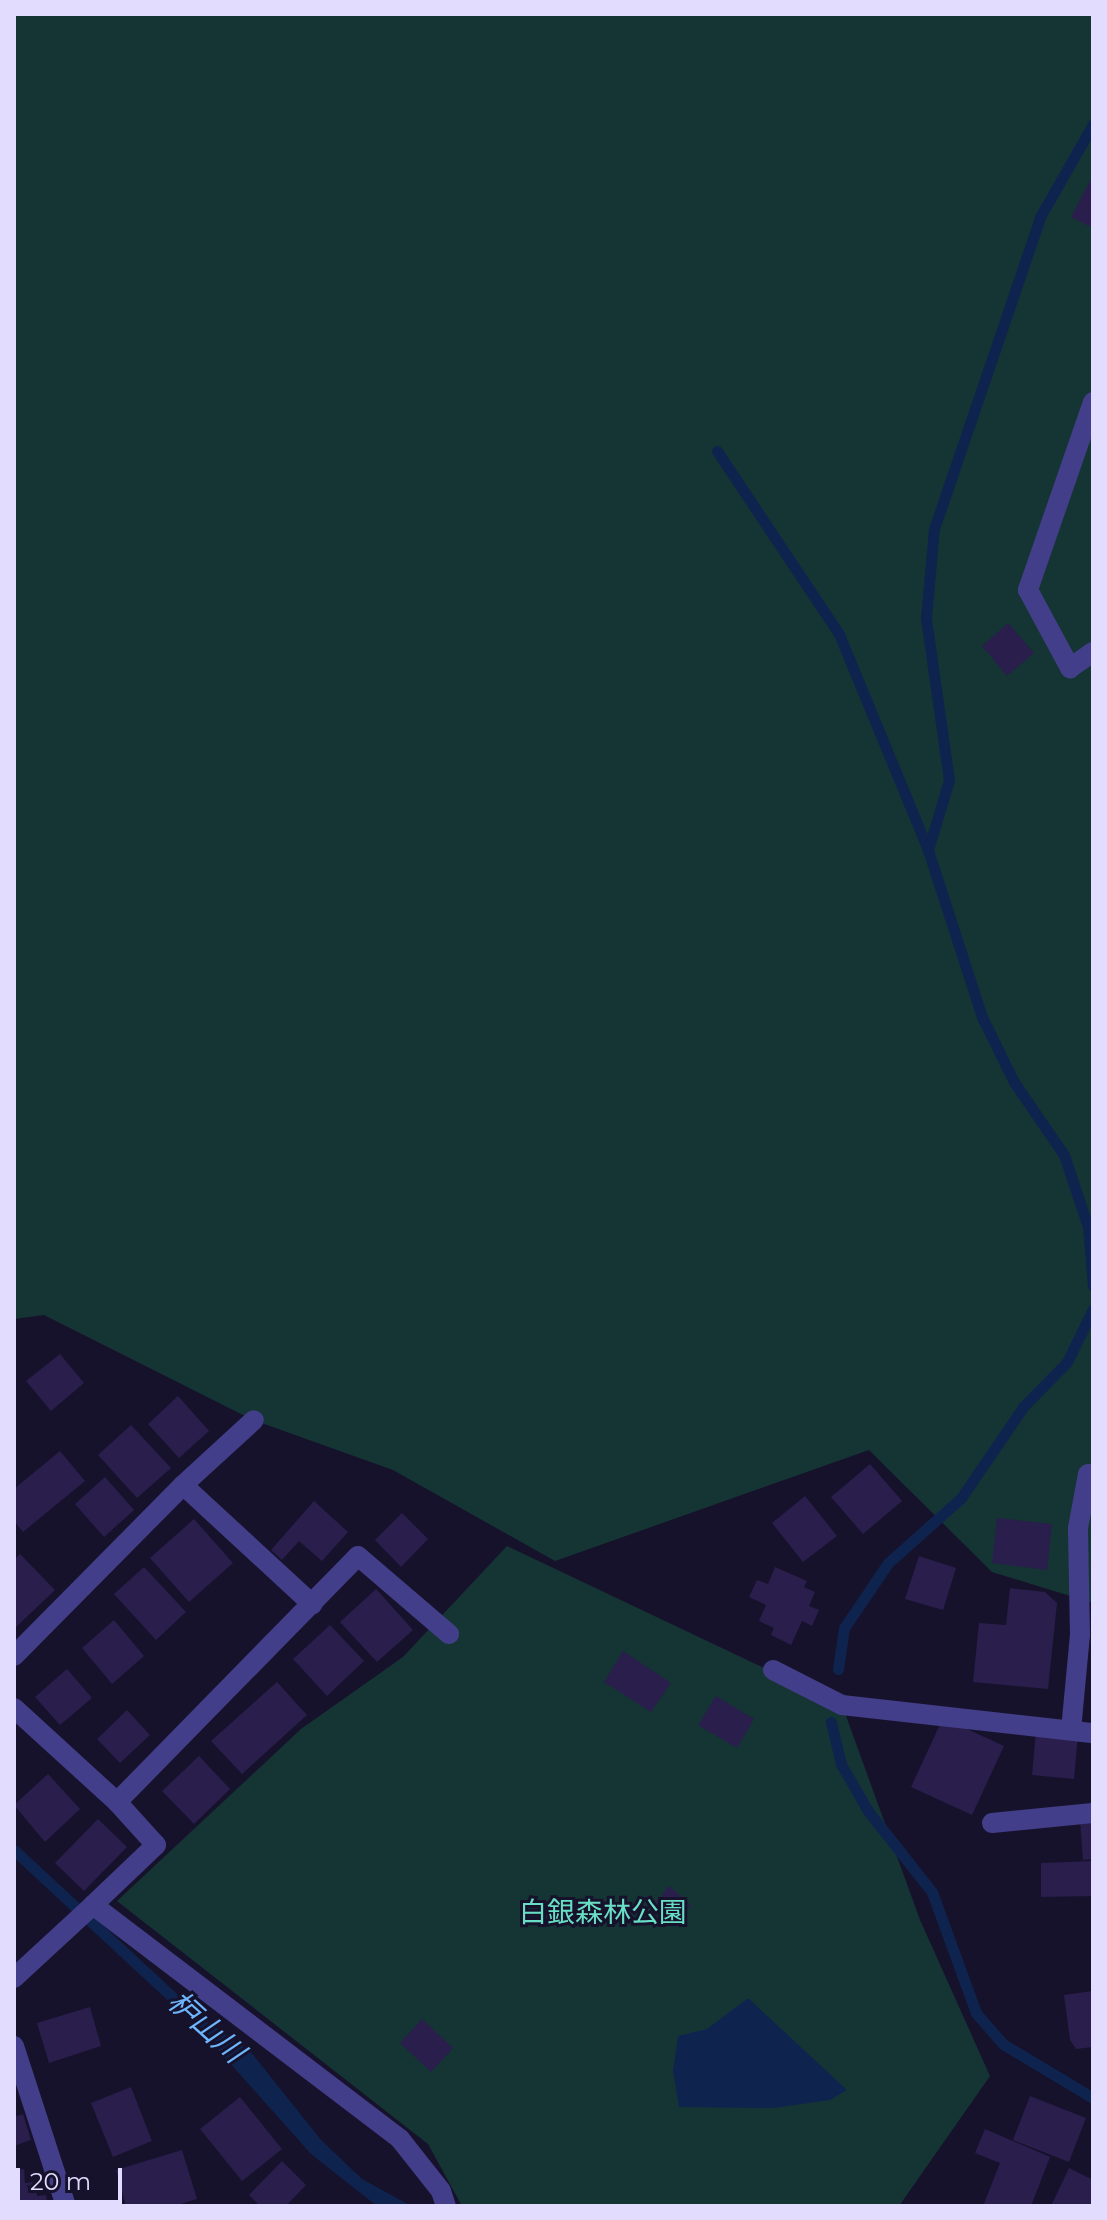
<!DOCTYPE html>
<html>
<head>
<meta charset="utf-8">
<style>
	body { margin:0 }
	#map { position:relative; width:1107px; height:2220px; overflow:hidden; background:#17122c; font-family:Montserrat,"Noto Sans JP",sans-serif }
	div>[style] { position:absolute }
	.green>* { inset:0; background:#153535 }
	.water>* { inset:0; background:#0e244e }
	.stream>* { height:11px; margin:-5.5px; padding:0 5.5px; transform-origin:5.5px; border-radius:5.5px; background:#0e244e }
	.building>* { inset:0; background:#291e4c }
	.street>* { height:20px; margin:-10px; padding:0 10px; transform-origin:10px; border-radius:10px; background:#433e89 }
	span { translate:-50% -50%; white-space:nowrap; text-align:center; line-height:1.15; -webkit-text-stroke:6px #17122c; paint-order:stroke }
	.park-label { font-size:28px; color:#68dfc5 }
	.water-label { font-size:30px; color:#6db5fc; font-style:italic }
	.frame { position:absolute; inset:0; border:16px solid #e2ddfe; pointer-events:none }
	.scale { position:absolute; left:16px; top:2168px; width:106px; height:36px; box-sizing:border-box; border:4px solid #e2ddfe; border-top:0; padding-left:10px; font-size:24px; line-height:28px; white-space:nowrap; color:#e2ddfe; -webkit-text-stroke:6px #17122c; paint-order:stroke }
</style>
</head>
<body>
<div id="map">
	<div class="green">
		<div style="clip-path:polygon(14px 14px,1093px 14px,1093px 1603px,992px 1572px,869px 1450px,555px 1561px,393px 1470px,253px 1420px,44px 1315px,14px 1319px)"></div>
		<div style="clip-path:polygon(507px 1546px,842px 1705px,920px 1920px,990px 2076px,899px 2206px,462px 2206px,428px 2144px,117px 1901px,301px 1729px,403px 1657px)"></div>
	</div>
	<div class="water">
		<div style="clip-path:polygon(171px 1997px,250px 2051px,321px 2140px,362px 2179px,411px 2206px,377px 2206px,311px 2154px)"></div>
		<div style="clip-path:polygon(748px 1998px,847px 2090px,830px 2100px,774px 2108px,679px 2107px,673px 2071px,678px 2036px,707px 2029px)"></div>
	</div>
	<div class="stream">
		<div style="left:717px;top:451px;width:220px;rotate:56.3deg"></div>
		<div style="left:839px;top:634px;width:234px;rotate:67.6deg"></div>
		<div style="left:928px;top:850px;width:176px;rotate:72.1deg"></div>
		<div style="left:982px;top:1017px;width:72px;rotate:63.8deg"></div>
		<div style="left:1014px;top:1082px;width:88px;rotate:55.6deg"></div>
		<div style="left:1064px;top:1155px;width:76px;rotate:71.6deg"></div>
		<div style="left:1088px;top:1227px;width:59px;rotate:85.2deg"></div>
		<div style="left:928px;top:850px;width:73px;rotate:-73.3deg"></div>
		<div style="left:949px;top:780px;width:164px;rotate:-98.1deg"></div>
		<div style="left:926px;top:618px;width:89px;rotate:-84.9deg"></div>
		<div style="left:934px;top:529px;width:330px;rotate:-71.2deg"></div>
		<div style="left:1040px;top:217px;width:107px;rotate:-60.3deg"></div>
		<div style="left:838px;top:1669px;width:41px;rotate:-81.7deg"></div>
		<div style="left:844px;top:1628px;width:78px;rotate:-55.9deg"></div>
		<div style="left:888px;top:1563px;width:98px;rotate:-41.7deg"></div>
		<div style="left:961px;top:1498px;width:110px;rotate:-55.7deg"></div>
		<div style="left:1023px;top:1407px;width:63px;rotate:-45.6deg"></div>
		<div style="left:1067px;top:1362px;width:59px;rotate:-63.9deg"></div>
		<div style="left:831px;top:1722px;width:43px;rotate:76.6deg"></div>
		<div style="left:841px;top:1764px;width:54px;rotate:60.1deg"></div>
		<div style="left:868px;top:1811px;width:103px;rotate:51.7deg"></div>
		<div style="left:932px;top:1892px;width:129px;rotate:70deg"></div>
		<div style="left:976px;top:2013px;width:41px;rotate:48.9deg"></div>
		<div style="left:1003px;top:2044px;width:105px;rotate:31deg"></div>
		<div style="left:14px;top:1850px;width:226px;rotate:42.9deg"></div>
	</div>
	<div class="building">
		<div style="clip-path:polygon(1093px 175px,1093px 228px,1071px 217px)"></div>
		<div style="clip-path:polygon(1008px 623px,1034px 653px,1007px 676px,982px 646px)"></div>
		<div style="clip-path:polygon(60px 1354px,84px 1383px,51px 1411px,26px 1381px)"></div>
		<div style="clip-path:polygon(178px 1396px,209px 1431px,179px 1458px,148px 1424px)"></div>
		<div style="clip-path:polygon(131px 1425px,171px 1468px,137px 1498px,98px 1455px)"></div>
		<div style="clip-path:polygon(60px 1451px,85px 1481px,23px 1532px,14px 1521px,14px 1489px)"></div>
		<div style="clip-path:polygon(870px 1464px,902px 1501px,863px 1534px,831px 1497px)"></div>
		<div style="clip-path:polygon(105px 1477px,134px 1510px,104px 1537px,75px 1504px)"></div>
		<div style="clip-path:polygon(805px 1496px,837px 1536px,803px 1562px,772px 1523px)"></div>
		<div style="clip-path:polygon(314px 1501px,348px 1532px,322px 1561px,299px 1541px,282px 1560px,271px 1550px)"></div>
		<div style="clip-path:polygon(402px 1513px,428px 1539px,401px 1567px,375px 1540px)"></div>
		<div style="clip-path:polygon(997px 1518px,1052px 1524px,1047px 1570px,992px 1563px)"></div>
		<div style="clip-path:polygon(194px 1519px,233px 1563px,189px 1602px,150px 1558px)"></div>
		<div style="clip-path:polygon(20px 1554px,55px 1590px,14px 1629px,14px 1560px)"></div>
		<div style="clip-path:polygon(919px 1556px,956px 1568px,943px 1610px,905px 1599px)"></div>
		<div style="clip-path:polygon(144px 1567px,186px 1612px,156px 1640px,114px 1594px)"></div>
		<div style="clip-path:polygon(775px 1567px,807px 1581px,804px 1587px,815px 1592px,809px 1606px,819px 1610px,812px 1626px,802px 1621px,791px 1645px,771px 1635px,774px 1628px,759px 1621px,766px 1605px,749px 1597px,757px 1580px,768px 1584px)"></div>
		<div style="clip-path:polygon(1010px 1588px,1045px 1592px,1057px 1603px,1048px 1689px,973px 1682px,979px 1623px,1006px 1625px)"></div>
		<div style="clip-path:polygon(376px 1589px,413px 1630px,377px 1662px,340px 1622px)"></div>
		<div style="clip-path:polygon(114px 1620px,144px 1656px,112px 1684px,82px 1648px)"></div>
		<div style="clip-path:polygon(330px 1625px,364px 1661px,327px 1696px,293px 1659px)"></div>
		<div style="clip-path:polygon(623px 1651px,671px 1683px,651px 1712px,604px 1682px)"></div>
		<div style="clip-path:polygon(67px 1669px,92px 1698px,60px 1725px,35px 1697px)"></div>
		<div style="clip-path:polygon(277px 1682px,307px 1715px,242px 1774px,211px 1741px)"></div>
		<div style="clip-path:polygon(716px 1696px,754px 1719px,737px 1748px,698px 1725px)"></div>
		<div style="clip-path:polygon(127px 1710px,150px 1735px,120px 1763px,97px 1739px)"></div>
		<div style="clip-path:polygon(943px 1718px,1004px 1746px,972px 1815px,911px 1787px)"></div>
		<div style="clip-path:polygon(1036px 1731px,1078px 1734px,1074px 1779px,1032px 1775px)"></div>
		<div style="clip-path:polygon(199px 1756px,230px 1789px,194px 1824px,162px 1791px)"></div>
		<div style="clip-path:polygon(48px 1774px,80px 1809px,45px 1842px,14px 1805px)"></div>
		<div style="clip-path:polygon(1093px 1818px,1093px 1859px,1083px 1860px,1080px 1820px)"></div>
		<div style="clip-path:polygon(98px 1819px,127px 1847px,84px 1891px,55px 1863px)"></div>
		<div style="clip-path:polygon(1093px 1861px,1093px 1896px,1041px 1897px,1041px 1863px)"></div>
		<div style="clip-path:polygon(669px 1886px,691px 1905px,674px 1925px,652px 1907px)"></div>
		<div style="clip-path:polygon(1093px 1991px,1093px 2047px,1076px 2049px,1070px 2040px,1064px 1995px)"></div>
		<div style="clip-path:polygon(90px 2007px,101px 2046px,49px 2063px,37px 2023px)"></div>
		<div style="clip-path:polygon(422px 2019px,453px 2048px,431px 2072px,400px 2043px)"></div>
		<div style="clip-path:polygon(131px 2087px,152px 2141px,113px 2157px,91px 2103px)"></div>
		<div style="clip-path:polygon(1030px 2096px,1086px 2118px,1069px 2162px,1013px 2140px)"></div>
		<div style="clip-path:polygon(240px 2097px,282px 2149px,242px 2181px,200px 2129px)"></div>
		<div style="clip-path:polygon(23px 2114px,31px 2140px,14px 2146px,14px 2117px)"></div>
		<div style="clip-path:polygon(985px 2129px,1050px 2157px,1031px 2206px,983px 2206px,1000px 2163px,975px 2153px)"></div>
		<div style="clip-path:polygon(182px 2150px,197px 2199px,174px 2206px,126px 2206px,116px 2170px)"></div>
		<div style="clip-path:polygon(282px 2161px,306px 2185px,286px 2206px,260px 2206px,249px 2195px)"></div>
		<div style="clip-path:polygon(1069px 2168px,1093px 2180px,1093px 2206px,1051px 2206px)"></div>
		<div style="clip-path:polygon(24px 2169px,25px 2183px,36px 2182px,37px 2196px,46px 2195px,48px 2206px,14px 2206px,14px 2170px)"></div>
	</div>
	<div class="street">
		<div style="left:1093px;top:402px;width:199px;rotate:109.1deg"></div>
		<div style="left:1028px;top:590px;width:89px;rotate:61.7deg"></div>
		<div style="left:1070px;top:668px;width:28px;rotate:-35deg"></div>
		<div style="left:183px;top:1485px;width:96px;rotate:-42.5deg"></div>
		<div style="left:14px;top:1656px;width:240px;rotate:-45.3deg"></div>
		<div style="left:183px;top:1485px;width:176px;rotate:42.7deg"></div>
		<div style="left:773px;top:1670px;width:77px;rotate:26.9deg"></div>
		<div style="left:842px;top:1705px;width:253px;rotate:6.4deg"></div>
		<div style="left:14px;top:1708px;width:139px;rotate:42.4deg"></div>
		<div style="left:117px;top:1802px;width:58px;rotate:47.8deg"></div>
		<div style="left:156px;top:1845px;width:87px;rotate:136.4deg"></div>
		<div style="left:93px;top:1905px;width:386px;rotate:37.3deg"></div>
		<div style="left:400px;top:2139px;width:66px;rotate:51.7deg"></div>
		<div style="left:441px;top:2191px;width:16px;rotate:72deg"></div>
		<div style="left:1071px;top:1730px;width:95px;rotate:-84.6deg"></div>
		<div style="left:1080px;top:1635px;width:107px;rotate:-91.1deg"></div>
		<div style="left:1078px;top:1528px;width:55px;rotate:-79.5deg"></div>
		<div style="left:117px;top:1802px;width:344px;rotate:-45.6deg"></div>
		<div style="left:358px;top:1556px;width:120px;rotate:40.6deg"></div>
		<div style="left:992px;top:1823px;width:101px;rotate:-5.7deg"></div>
		<div style="left:14px;top:1978px;width:108px;rotate:-42.7deg"></div>
		<div style="left:14px;top:2046px;width:168px;rotate:72deg"></div>
	</div>
	<div class="park-label">
		<span style="left:603px;top:1912px">白銀森林公園</span>
	</div>
	<div class="water-label">
		<span style="left:206px;top:2027px;rotate:42deg">枦山川</span>
	</div>
	<div class="frame"></div>
	<div class="scale">20 m</div>
</div>
</body>
</html>
